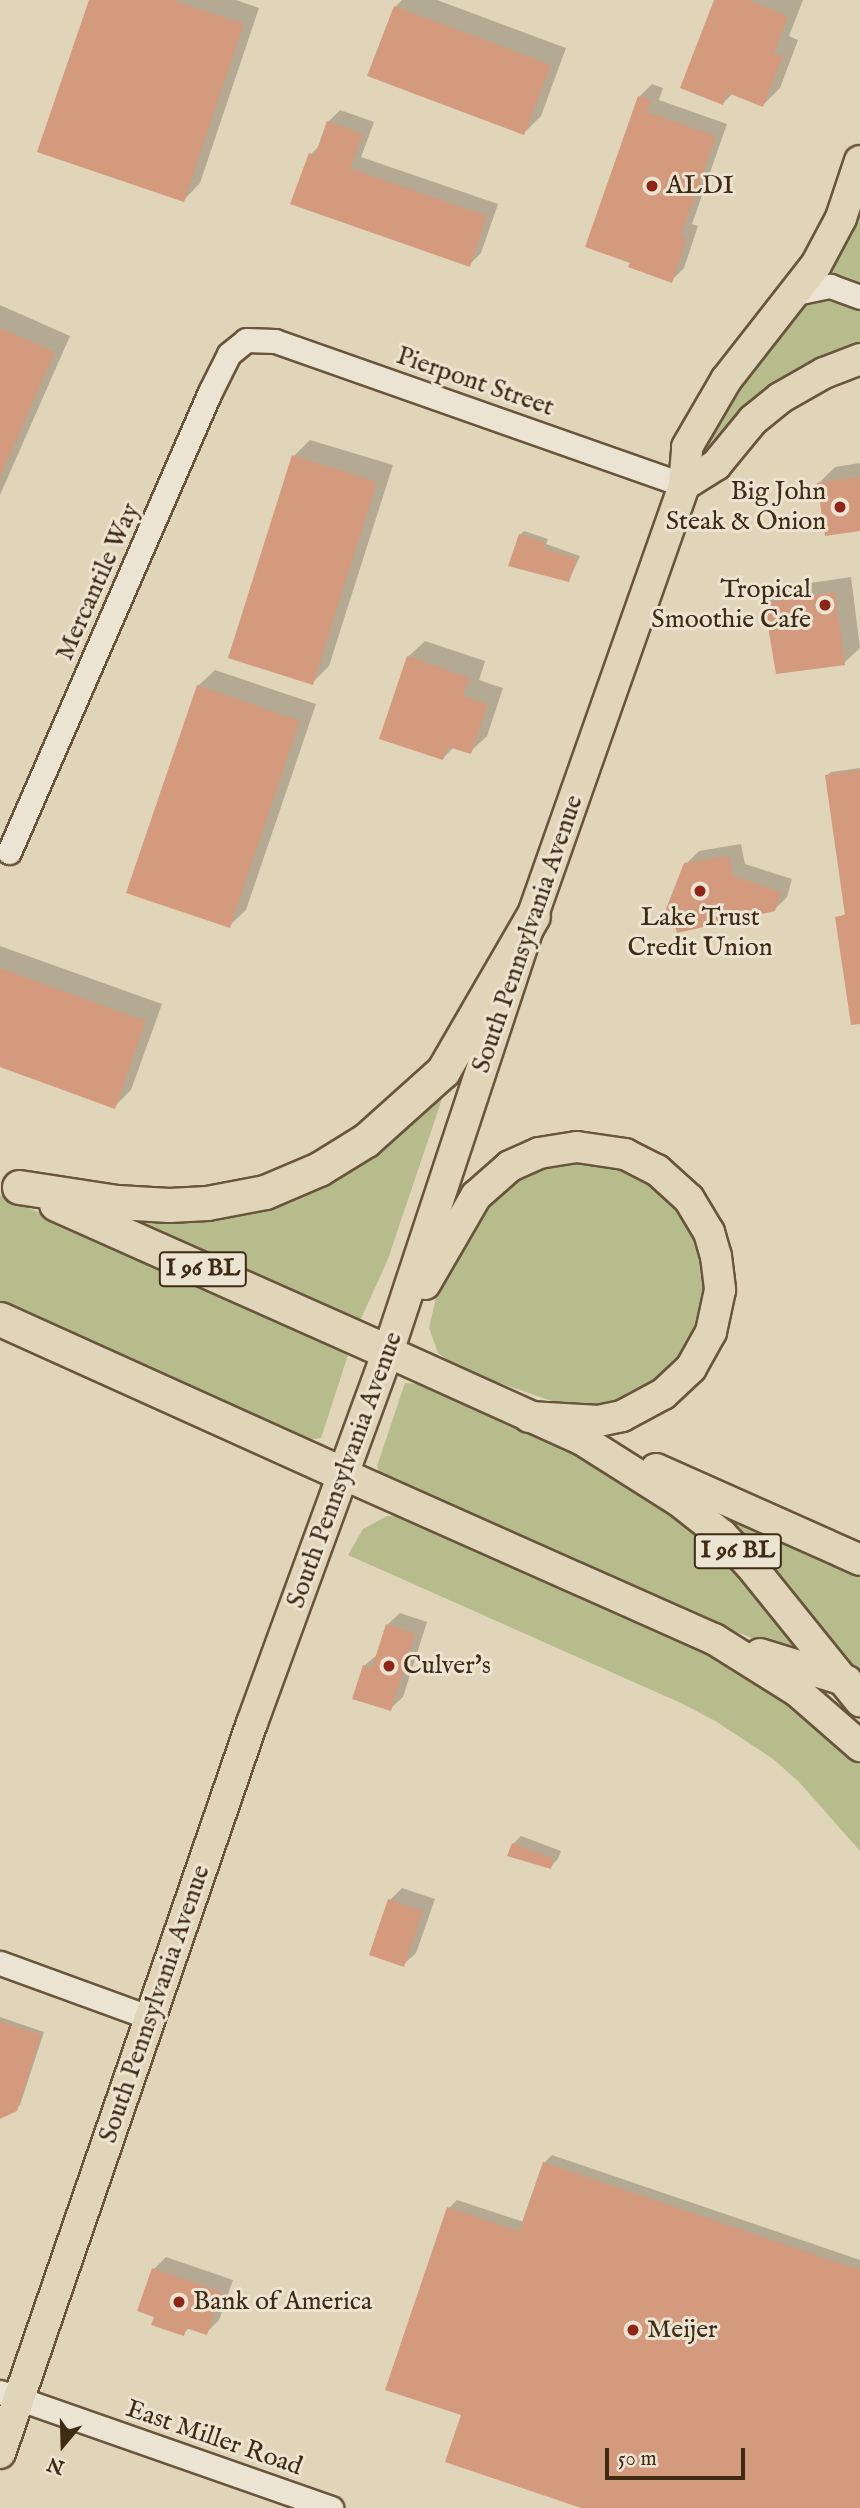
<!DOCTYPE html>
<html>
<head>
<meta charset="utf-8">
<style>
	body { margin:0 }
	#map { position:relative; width:860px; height:2508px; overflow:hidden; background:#e1d5b9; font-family:"IM FELL English",serif }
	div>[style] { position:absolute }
	.green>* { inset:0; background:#b7bc8c }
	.shadow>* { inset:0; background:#0003 }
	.building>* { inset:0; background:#d39a7e }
	.roads { filter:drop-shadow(2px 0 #68553c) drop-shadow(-2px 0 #68553c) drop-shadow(0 2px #68553c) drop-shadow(0 -2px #68553c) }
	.minor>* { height:23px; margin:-11.5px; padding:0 11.5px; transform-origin:11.5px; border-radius:11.5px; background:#ece4d2 }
	.major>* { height:30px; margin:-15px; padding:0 15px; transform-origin:15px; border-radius:15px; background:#e1d5b9 }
	.highway>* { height:33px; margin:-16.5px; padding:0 16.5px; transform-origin:16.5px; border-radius:16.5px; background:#e1d5b9 }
	.dots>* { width:19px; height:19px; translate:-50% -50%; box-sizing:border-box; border:4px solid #ece4d2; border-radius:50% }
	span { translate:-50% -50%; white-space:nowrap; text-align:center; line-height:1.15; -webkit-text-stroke:6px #ece4d2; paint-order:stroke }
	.shield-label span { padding:2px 5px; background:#ece4d2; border:2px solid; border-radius:5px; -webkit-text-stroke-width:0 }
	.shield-label { font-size:24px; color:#3f2a13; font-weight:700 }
	.poi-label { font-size:26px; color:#3f2a13 }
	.left { translate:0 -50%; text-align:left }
	.right { translate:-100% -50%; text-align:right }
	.street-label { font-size:26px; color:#3f2a13 }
	.north { position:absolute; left:28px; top:2410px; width:70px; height:70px; -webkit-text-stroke:5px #ece4d2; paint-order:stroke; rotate:199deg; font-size:19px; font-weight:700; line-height:28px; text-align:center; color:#3f2a13 }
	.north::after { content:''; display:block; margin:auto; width:24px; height:32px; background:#3f2a13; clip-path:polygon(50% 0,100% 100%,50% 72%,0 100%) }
	.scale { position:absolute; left:605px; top:2448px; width:140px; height:32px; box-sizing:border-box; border:4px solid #3f2a13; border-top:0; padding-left:9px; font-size:21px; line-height:24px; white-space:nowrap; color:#3f2a13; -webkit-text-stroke:5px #ece4d2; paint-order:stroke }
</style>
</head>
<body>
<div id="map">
	<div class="green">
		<div style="clip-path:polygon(860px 201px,860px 289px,827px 270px)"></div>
		<div style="clip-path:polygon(824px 295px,860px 305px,860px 348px,708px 457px,700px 458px,697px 450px,728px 397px,805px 302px)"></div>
		<div style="clip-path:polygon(445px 1090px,388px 1259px,360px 1321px,355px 1322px,135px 1218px,189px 1214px)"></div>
		<div style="clip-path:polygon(566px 1160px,619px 1165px,664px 1190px,688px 1222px,699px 1246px,705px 1291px,701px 1314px,690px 1339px,675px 1364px,659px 1380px,640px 1392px,607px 1406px,566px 1406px,460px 1369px,438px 1353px,429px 1328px,437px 1293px,472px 1220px,518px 1176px)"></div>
		<div style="clip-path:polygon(0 1195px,349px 1352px,321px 1438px,307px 1440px,0 1302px)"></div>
		<div style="clip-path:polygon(405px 1383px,426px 1385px,525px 1429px,644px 1489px,721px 1551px,795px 1647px,769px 1645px,684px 1610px,379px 1473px,377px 1466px)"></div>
		<div style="clip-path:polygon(717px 1510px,860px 1570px,860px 1669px,851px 1666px,719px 1516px)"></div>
		<div style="clip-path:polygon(387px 1516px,403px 1516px,721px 1661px,796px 1707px,860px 1765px,860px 1851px,799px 1782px,773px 1759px,717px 1722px,683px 1704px,348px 1555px,363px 1529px)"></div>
	</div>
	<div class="shadow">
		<div style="clip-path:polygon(91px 0,236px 0,259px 8px,200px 183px,184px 200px)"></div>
		<div style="clip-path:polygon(402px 0,437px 0,566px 48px,541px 116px,524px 133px,395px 7px)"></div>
		<div style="clip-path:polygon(716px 0,803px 0,789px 36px,798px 40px,780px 88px,763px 105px,733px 93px,723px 103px)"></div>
		<div style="clip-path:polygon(652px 84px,663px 88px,659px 100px,727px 124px,692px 224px,698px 226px,684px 268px,671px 281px,632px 262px,587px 246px,640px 96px)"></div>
		<div style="clip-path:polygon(340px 110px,374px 122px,361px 157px,498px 204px,481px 253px,469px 265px,311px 154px,321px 144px,328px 122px)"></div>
		<div style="clip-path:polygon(0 305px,70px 336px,0 495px)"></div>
		<div style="clip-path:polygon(310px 440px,393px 465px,329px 666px,312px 683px,294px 456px)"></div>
		<div style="clip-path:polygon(860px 463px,860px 529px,819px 483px,835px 467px)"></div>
		<div style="clip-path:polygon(524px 531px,548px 539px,546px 544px,580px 556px,569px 580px,520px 535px)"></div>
		<div style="clip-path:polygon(851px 577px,860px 648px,844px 663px,766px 603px,783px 587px)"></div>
		<div style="clip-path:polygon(425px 641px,485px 661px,479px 680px,503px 688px,487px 736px,470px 752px,454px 747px,443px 758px,408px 657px)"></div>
		<div style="clip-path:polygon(215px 670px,316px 704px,246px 910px,229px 926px,198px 686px)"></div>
		<div style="clip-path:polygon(860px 768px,860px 999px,837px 918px,847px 913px,827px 775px,831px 772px)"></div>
		<div style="clip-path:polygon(741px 844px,745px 864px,792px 879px,787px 897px,774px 910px,686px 864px,699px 851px)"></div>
		<div style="clip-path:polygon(0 946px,162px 1004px,131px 1090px,114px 1107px,0 1066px)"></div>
		<div style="clip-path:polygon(400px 1613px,427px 1622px,403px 1697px,390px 1709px,364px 1666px,378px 1654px,387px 1625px)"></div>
		<div style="clip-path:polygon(521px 1836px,561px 1851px,558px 1859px,550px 1867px,513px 1844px)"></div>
		<div style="clip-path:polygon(402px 1888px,435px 1899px,416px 1953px,403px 1965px,390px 1900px)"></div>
		<div style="clip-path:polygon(0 2017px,44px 2032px,20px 2105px,0 2117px)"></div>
		<div style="clip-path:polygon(552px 2155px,860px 2260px,860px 2508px,587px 2508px,463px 2414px,449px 2208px,457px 2200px,524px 2222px,544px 2163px)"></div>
		<div style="clip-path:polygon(166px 2257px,233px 2280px,219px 2320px,206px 2333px,190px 2327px,183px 2334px,156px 2316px,154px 2269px)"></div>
	</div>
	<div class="building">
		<div style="clip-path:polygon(89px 0,172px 0,244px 24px,184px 202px,37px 152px)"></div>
		<div style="clip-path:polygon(714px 0,748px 0,788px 16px,774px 53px,783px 56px,763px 107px,728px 93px,723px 105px,680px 88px)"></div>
		<div style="clip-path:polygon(394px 6px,551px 65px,524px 135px,367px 76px)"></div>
		<div style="clip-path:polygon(638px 96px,651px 100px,647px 112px,716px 136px,681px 236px,687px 238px,672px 283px,628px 267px,630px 263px,585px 247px)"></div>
		<div style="clip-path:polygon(327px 121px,363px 134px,350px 168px,487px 216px,470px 267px,290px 204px,309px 153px,315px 155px)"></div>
		<div style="clip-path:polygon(0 328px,55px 352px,0 477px)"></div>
		<div style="clip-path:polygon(292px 455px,377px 482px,313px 685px,228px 658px)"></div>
		<div style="clip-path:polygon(860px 477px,860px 531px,825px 536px,817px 483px)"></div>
		<div style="clip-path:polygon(519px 534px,545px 543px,544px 548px,577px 559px,569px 582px,508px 566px)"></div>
		<div style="clip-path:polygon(835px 592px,845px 665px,776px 674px,764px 603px)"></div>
		<div style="clip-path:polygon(407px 656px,470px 678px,463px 696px,488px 704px,471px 754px,448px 747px,443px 760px,379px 739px)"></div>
		<div style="clip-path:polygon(197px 685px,300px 721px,230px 928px,126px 893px)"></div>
		<div style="clip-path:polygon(860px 770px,860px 1024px,851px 1025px,835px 917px,845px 915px,825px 775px)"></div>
		<div style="clip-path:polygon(729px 856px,733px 876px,781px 892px,775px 911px,677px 933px,673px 918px,664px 914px,684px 863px)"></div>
		<div style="clip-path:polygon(0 968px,146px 1021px,115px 1109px,0 1067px)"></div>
		<div style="clip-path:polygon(386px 1624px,415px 1634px,391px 1711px,352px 1699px,363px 1665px,372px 1668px)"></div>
		<div style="clip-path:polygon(512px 1843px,554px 1859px,551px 1869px,507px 1856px)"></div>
		<div style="clip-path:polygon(388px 1899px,423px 1911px,404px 1967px,369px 1955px)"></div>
		<div style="clip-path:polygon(0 2021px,41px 2035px,17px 2111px,0 2119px)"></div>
		<div style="clip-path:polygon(543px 2162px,860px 2270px,860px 2508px,581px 2508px,445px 2462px,461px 2415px,385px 2390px,447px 2207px,519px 2231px)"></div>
		<div style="clip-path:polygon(152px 2268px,222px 2292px,207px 2335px,186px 2328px,184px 2336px,151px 2325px,154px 2317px,137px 2311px)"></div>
	</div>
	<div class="roads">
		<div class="minor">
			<div style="left:796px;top:293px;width:35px;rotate:-12deg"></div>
			<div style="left:830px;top:286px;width:32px;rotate:20deg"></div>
			<div style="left:9px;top:852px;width:502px;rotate:-66.4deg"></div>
			<div style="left:210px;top:392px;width:42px;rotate:-63.4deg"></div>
			<div style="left:229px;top:354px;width:22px;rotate:-39deg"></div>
			<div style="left:246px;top:340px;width:29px;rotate:2deg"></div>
			<div style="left:275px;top:341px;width:434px;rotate:19.4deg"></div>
			<div style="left:0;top:1963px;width:161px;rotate:20deg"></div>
			<div style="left:0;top:2392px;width:351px;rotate:19.3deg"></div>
		</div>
		<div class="major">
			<div style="left:684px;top:485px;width:38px;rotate:-32deg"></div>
			<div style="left:716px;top:465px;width:58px;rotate:-50.6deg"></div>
			<div style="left:753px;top:420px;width:35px;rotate:-39deg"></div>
			<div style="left:780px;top:398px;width:51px;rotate:-29.6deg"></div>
			<div style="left:824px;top:373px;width:39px;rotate:-21deg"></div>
			<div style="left:425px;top:1284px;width:102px;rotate:-59.9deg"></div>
			<div style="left:476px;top:1196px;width:45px;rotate:-41.4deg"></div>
			<div style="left:510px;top:1166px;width:32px;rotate:-24deg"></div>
			<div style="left:539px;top:1153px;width:38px;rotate:-9deg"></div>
			<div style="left:577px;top:1147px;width:49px;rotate:8.3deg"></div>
			<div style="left:625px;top:1154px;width:36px;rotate:27deg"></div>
			<div style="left:657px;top:1170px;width:43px;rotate:42.2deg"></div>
			<div style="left:689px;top:1199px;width:39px;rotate:59deg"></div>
			<div style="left:709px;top:1232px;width:25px;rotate:74deg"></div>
			<div style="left:716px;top:1256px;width:34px;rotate:83deg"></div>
			<div style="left:720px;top:1290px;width:43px;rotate:102.1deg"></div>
			<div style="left:711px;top:1332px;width:41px;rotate:119.1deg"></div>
			<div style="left:691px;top:1368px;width:38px;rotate:137deg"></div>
			<div style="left:663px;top:1394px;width:47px;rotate:151.8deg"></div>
			<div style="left:622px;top:1416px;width:24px;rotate:168deg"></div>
			<div style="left:599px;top:1421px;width:70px;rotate:-176.7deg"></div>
			<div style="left:388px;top:1352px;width:212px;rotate:24.3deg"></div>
			<div style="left:581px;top:1439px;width:116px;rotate:32.3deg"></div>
			<div style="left:679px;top:1501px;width:55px;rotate:38.3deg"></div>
			<div style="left:722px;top:1535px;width:42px;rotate:46.9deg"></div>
			<div style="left:751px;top:1566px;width:174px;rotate:51.1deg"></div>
			<div style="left:656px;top:1469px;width:223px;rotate:24deg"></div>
			<div style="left:345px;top:1475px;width:404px;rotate:24deg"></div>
			<div style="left:714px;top:1639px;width:98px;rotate:32.1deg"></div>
			<div style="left:797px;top:1691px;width:84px;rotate:41.1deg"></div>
			<div style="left:760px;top:1654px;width:91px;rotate:17.2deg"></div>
			<div style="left:0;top:2453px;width:772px;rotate:-70.96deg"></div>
			<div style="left:252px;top:1723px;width:395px;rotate:-69.9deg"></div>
			<div style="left:388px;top:1352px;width:434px;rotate:-71.7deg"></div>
			<div style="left:524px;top:940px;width:482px;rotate:-70.6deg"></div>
			<div style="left:684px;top:485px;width:38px;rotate:-85deg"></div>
			<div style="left:687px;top:447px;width:78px;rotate:-59.8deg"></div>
			<div style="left:726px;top:380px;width:146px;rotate:-52deg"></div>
			<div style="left:816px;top:265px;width:53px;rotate:-62deg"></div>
			<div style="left:841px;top:218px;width:60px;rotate:-71.6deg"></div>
		</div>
		<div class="highway">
			<div style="left:19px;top:1187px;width:99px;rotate:8.7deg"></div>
			<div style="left:117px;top:1202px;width:52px;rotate:3.3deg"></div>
			<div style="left:169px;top:1205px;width:38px;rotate:-3deg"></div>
			<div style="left:207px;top:1203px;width:59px;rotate:-10.7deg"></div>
			<div style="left:265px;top:1192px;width:59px;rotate:-23.1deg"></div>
			<div style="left:319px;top:1169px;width:55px;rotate:-31.7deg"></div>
			<div style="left:366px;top:1140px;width:103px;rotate:-41.9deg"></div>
			<div style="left:443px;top:1071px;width:179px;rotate:-59.9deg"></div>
			<div style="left:56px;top:1204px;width:363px;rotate:24deg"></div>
			<div style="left:0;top:1319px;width:379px;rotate:24.3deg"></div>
		</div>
	</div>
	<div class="dots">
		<div style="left:652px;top:186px;background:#8f2418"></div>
		<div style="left:840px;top:507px;background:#8f2418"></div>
		<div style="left:825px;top:605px;background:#8f2418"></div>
		<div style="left:700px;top:891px;background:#8f2418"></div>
		<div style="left:389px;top:1666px;background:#8f2418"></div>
		<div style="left:179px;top:2302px;background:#8f2418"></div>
		<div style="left:633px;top:2330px;background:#8f2418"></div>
	</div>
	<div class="shield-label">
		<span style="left:203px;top:1269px">I 96 BL</span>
		<span style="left:738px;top:1551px">I 96 BL</span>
	</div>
	<div class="poi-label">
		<span class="left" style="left:666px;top:186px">ALDI</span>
		<span class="right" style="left:826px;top:507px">Big John<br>Steak &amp; Onion</span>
		<span class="right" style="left:811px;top:605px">Tropical<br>Smoothie Cafe</span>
		<span style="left:700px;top:933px">Lake Trust<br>Credit Union</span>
		<span class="left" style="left:403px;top:1666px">Culver's</span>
		<span class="left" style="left:193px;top:2302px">Bank of America</span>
		<span class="left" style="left:647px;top:2330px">Meijer</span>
	</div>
	<div class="street-label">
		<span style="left:475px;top:382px;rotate:19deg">Pierpont Street</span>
		<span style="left:98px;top:582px;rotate:-66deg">Mercantile Way</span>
		<span style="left:528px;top:934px;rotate:-71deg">South Pennsylvania Avenue</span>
		<span style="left:345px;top:1470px;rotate:-70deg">South Pennsylvania Avenue</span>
		<span style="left:155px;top:2004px;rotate:-71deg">South Pennsylvania Avenue</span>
		<span style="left:214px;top:2438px;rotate:19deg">East Miller Road</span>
	</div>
	<div class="north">N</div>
	<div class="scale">50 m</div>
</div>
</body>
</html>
